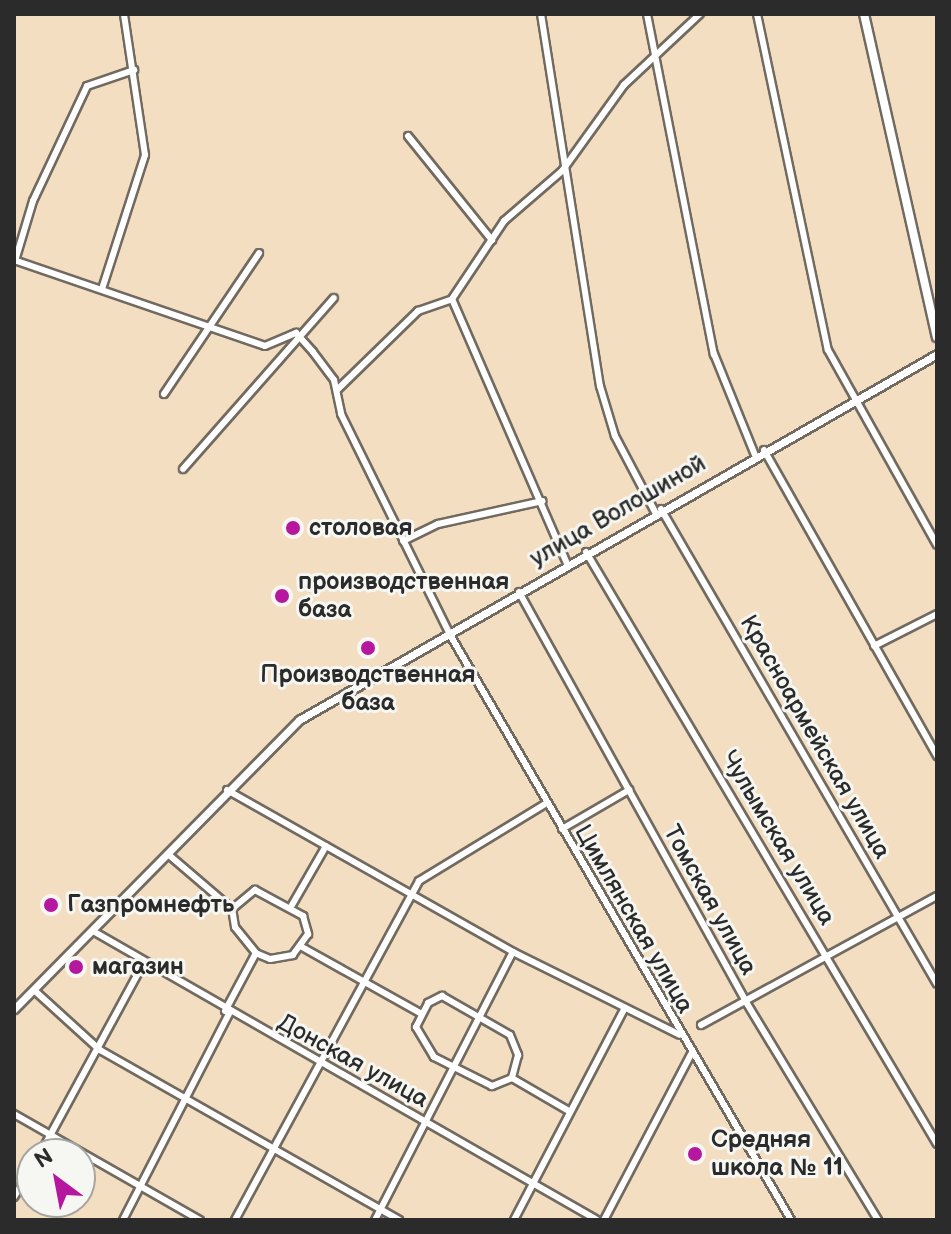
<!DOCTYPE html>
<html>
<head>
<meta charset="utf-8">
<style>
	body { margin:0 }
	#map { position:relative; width:951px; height:1234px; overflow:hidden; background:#f3dec2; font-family:"Balsamiq Sans",sans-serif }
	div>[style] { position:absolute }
	.roads { filter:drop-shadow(2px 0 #716a60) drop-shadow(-2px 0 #716a60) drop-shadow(0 2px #716a60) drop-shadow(0 -2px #716a60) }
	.minor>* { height:6px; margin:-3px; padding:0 3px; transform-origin:3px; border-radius:3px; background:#fff }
	.tertiary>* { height:7px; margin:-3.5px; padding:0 3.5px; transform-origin:3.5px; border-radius:3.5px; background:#fff }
	.secondary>* { height:8px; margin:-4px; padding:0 4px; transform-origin:4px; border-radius:4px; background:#fff }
	.dots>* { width:22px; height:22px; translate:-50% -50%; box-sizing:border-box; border:4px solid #f6f6f2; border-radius:50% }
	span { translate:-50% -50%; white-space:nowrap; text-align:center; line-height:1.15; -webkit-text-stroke:6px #f6f6f2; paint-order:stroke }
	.street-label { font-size:24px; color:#2b2b2b }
	.poi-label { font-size:24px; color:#2b2b2b; font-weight:700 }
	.left { translate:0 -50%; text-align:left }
	.frame { position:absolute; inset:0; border:16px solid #2b2b2b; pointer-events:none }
	.north { position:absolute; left:16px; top:1138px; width:80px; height:80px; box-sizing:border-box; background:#f6f6f2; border:2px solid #a5a5a2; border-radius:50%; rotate:328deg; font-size:22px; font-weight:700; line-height:32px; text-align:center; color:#2b2b2b }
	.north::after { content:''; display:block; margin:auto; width:28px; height:36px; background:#b5179e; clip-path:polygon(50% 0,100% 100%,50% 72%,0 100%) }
</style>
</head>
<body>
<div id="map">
	<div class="roads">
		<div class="minor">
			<div style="left:541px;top:14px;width:377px;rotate:81deg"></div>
			<div style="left:600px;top:386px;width:52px;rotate:73.3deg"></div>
			<div style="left:615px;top:436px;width:86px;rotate:62.2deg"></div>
			<div style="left:647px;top:14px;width:347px;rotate:78.9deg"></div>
			<div style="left:714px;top:354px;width:109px;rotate:67.9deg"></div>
			<div style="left:757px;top:14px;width:343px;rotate:78.1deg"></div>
			<div style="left:828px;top:350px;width:223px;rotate:60.8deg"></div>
			<div style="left:408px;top:136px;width:134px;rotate:51.1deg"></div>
			<div style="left:14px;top:260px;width:265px;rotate:18.9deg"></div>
			<div style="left:265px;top:346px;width:34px;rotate:-23deg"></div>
			<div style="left:296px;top:333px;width:25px;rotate:48deg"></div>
			<div style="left:313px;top:352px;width:35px;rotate:53deg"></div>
			<div style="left:334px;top:380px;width:35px;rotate:78deg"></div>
			<div style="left:341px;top:414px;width:244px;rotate:63.7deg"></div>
			<div style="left:449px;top:633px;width:679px;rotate:59.77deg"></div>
			<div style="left:15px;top:261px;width:63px;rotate:-73.3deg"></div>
			<div style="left:33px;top:201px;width:127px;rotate:-64.8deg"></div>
			<div style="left:87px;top:86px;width:50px;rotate:-18.8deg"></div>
			<div style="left:102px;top:289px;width:141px;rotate:-72.2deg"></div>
			<div style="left:145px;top:155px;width:143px;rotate:-98.5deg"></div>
			<div style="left:452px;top:299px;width:94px;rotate:-56.3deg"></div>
			<div style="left:504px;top:221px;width:77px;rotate:-40.8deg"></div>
			<div style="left:562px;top:171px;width:106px;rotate:-54.2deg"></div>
			<div style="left:624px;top:85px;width:104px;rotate:-43.1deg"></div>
			<div style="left:452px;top:299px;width:288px;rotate:66.5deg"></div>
			<div style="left:338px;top:389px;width:112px;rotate:-44.3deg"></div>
			<div style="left:418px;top:311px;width:36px;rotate:-19deg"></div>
			<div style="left:164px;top:394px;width:170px;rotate:-56deg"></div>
			<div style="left:764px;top:450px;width:352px;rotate:60.5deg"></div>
			<div style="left:183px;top:469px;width:228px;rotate:-48.6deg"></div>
			<div style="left:661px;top:509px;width:549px;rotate:59.84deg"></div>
			<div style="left:403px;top:541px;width:39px;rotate:-26deg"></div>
			<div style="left:438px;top:524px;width:107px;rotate:-12.4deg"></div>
			<div style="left:586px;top:552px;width:688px;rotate:59.34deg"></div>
			<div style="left:519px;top:592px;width:469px;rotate:61deg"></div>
			<div style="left:746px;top:1002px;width:255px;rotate:58.8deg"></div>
			<div style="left:874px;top:646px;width:71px;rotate:-26.9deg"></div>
			<div style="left:227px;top:790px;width:329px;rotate:29.5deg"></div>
			<div style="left:513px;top:952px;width:186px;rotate:26.4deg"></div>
			<div style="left:562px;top:829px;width:78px;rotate:-30.2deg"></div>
			<div style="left:169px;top:855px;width:83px;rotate:40.6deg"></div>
			<div style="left:255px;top:890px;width:55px;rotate:28.4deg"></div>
			<div style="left:303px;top:916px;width:19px;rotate:74deg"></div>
			<div style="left:308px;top:934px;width:26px;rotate:126deg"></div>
			<div style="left:293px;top:955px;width:23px;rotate:170deg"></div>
			<div style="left:270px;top:959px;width:15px;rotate:-157deg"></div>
			<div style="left:256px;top:953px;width:33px;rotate:-129deg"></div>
			<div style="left:235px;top:927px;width:18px;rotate:-99deg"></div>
			<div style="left:232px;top:909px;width:30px;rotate:-40deg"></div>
			<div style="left:292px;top:905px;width:68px;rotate:-60deg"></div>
			<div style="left:93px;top:931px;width:581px;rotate:29.83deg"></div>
			<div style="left:302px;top:947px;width:135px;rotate:29.2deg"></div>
			<div style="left:34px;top:990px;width:89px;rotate:42.3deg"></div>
			<div style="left:100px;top:1050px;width:344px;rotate:29.6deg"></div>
			<div style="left:225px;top:1011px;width:66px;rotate:-61.9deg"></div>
			<div style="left:701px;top:1025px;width:269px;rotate:-28.7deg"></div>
			<div style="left:512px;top:1078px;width:22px;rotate:158deg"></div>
			<div style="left:492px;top:1086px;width:65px;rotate:-153.4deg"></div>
			<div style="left:434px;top:1057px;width:35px;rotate:-121deg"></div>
			<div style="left:416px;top:1027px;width:27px;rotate:-63deg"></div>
			<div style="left:428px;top:1003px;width:16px;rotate:-27deg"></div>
			<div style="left:442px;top:996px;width:78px;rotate:29.8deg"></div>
			<div style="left:510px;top:1035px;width:22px;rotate:68deg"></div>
			<div style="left:518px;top:1055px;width:24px;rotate:105deg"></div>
			<div style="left:512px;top:1078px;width:66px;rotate:30.1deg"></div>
			<div style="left:14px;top:1114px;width:214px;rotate:29.7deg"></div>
			<div style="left:40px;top:1154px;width:216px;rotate:-61.5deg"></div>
			<div style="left:14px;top:1197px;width:35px;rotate:-59deg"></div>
			<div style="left:123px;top:1220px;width:232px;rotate:-62.8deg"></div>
			<div style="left:235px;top:1220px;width:386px;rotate:-61.5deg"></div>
			<div style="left:419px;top:881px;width:150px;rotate:-31.4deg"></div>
			<div style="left:375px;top:1220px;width:301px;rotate:-62.8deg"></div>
			<div style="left:514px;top:1220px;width:237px;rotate:-62.4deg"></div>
			<div style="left:604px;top:1220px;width:187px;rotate:-62.3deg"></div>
		</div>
		<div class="tertiary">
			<div style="left:14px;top:1009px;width:406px;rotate:-45.4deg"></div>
			<div style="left:299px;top:720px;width:736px;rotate:-29.84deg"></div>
		</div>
		<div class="secondary">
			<div style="left:864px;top:14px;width:331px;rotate:77.3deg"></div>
		</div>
	</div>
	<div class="dots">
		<div style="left:293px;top:528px;background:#b5179e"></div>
		<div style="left:282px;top:596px;background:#b5179e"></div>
		<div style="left:368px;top:648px;background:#b5179e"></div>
		<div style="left:51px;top:905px;background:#b5179e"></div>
		<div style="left:76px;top:967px;background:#b5179e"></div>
		<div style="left:695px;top:1154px;background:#b5179e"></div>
	</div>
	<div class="street-label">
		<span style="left:618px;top:511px;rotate:-30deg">улица Волошиной</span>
		<span style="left:815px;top:737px;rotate:60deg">Красноармейская улица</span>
		<span style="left:778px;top:838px;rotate:59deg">Чулымская улица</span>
		<span style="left:710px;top:900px;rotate:61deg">Томская улица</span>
		<span style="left:634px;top:919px;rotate:60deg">Цимлянская улица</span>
		<span style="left:353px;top:1061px;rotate:29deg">Донская улица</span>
	</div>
	<div class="poi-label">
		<span class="left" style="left:309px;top:528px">столовая</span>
		<span class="left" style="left:298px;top:596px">производственная<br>база</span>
		<span style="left:368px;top:689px">Производственная<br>база</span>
		<span class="left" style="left:67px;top:905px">Газпромнефть</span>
		<span class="left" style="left:92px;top:967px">магазин</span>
		<span class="left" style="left:711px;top:1154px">Средняя<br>школа № 11</span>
	</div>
	<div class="frame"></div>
	<div class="north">N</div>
</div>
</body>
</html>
